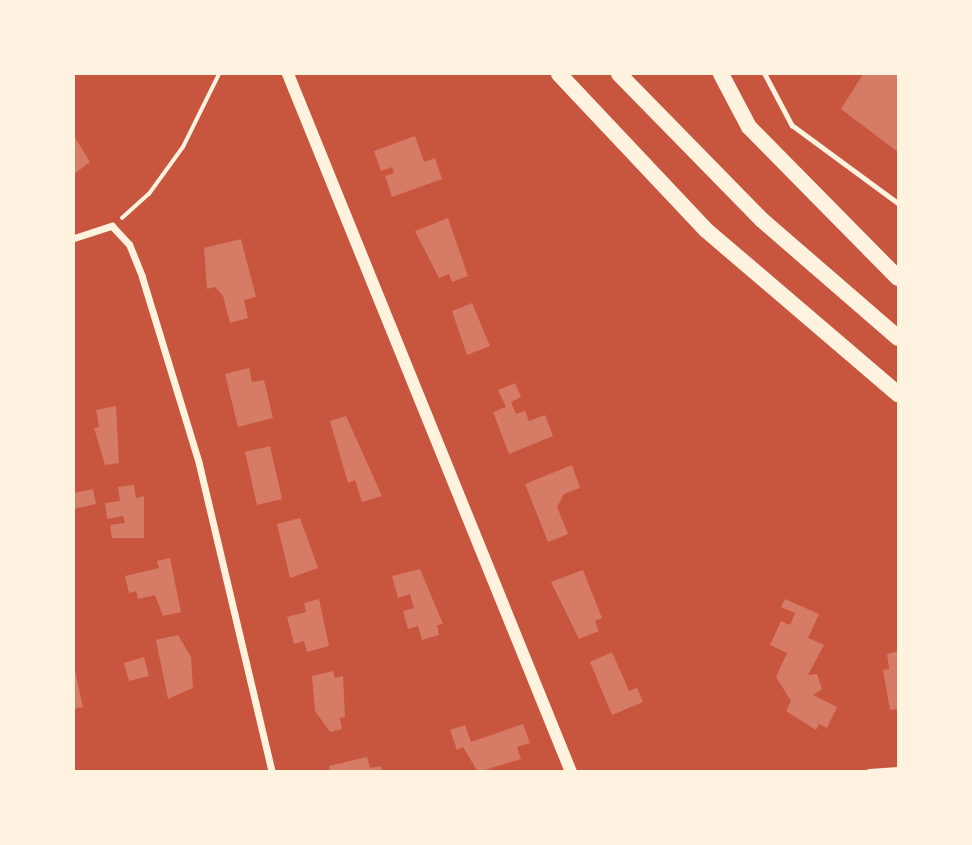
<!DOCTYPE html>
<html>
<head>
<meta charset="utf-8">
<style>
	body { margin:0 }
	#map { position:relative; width:972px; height:845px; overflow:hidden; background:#c8553d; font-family:"Sofia Sans Condensed",sans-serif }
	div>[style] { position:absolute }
	.building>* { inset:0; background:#d67c66 }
	.path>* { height:3.5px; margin:-1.75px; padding:0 1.75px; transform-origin:1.75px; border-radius:1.75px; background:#fff3e0 }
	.service>* { height:4.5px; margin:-2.25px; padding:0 2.25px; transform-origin:2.25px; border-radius:2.25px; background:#fff3e0 }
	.minor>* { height:7px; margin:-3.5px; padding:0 3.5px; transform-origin:3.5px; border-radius:3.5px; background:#fff3e0 }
	.secondary>* { height:12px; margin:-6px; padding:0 6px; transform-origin:6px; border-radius:6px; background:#fff3e0 }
	.motorway>* { height:16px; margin:-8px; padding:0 8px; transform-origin:8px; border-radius:8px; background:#fff3e0 }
	span { translate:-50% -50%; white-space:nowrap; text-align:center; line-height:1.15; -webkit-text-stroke:5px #fff3e0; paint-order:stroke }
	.frame { position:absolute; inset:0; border:75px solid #fff3e0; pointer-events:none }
</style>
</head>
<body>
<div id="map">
	<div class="building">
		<div style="clip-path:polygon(863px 74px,898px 74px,898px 152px,841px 109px)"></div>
		<div style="clip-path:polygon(74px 136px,90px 162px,74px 174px)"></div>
		<div style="clip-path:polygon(415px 136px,424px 162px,435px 158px,442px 179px,392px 197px,385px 176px,394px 173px,392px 167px,381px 171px,374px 151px)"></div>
		<div style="clip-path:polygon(448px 218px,468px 276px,452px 282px,449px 274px,439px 278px,415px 231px)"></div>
		<div style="clip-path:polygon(241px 239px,256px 297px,244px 300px,248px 318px,230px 323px,223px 296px,215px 287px,207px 289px,204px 248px)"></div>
		<div style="clip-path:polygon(472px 303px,490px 346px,467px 355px,452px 311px)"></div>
		<div style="clip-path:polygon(249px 368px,252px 382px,264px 380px,273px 418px,238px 427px,225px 374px)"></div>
		<div style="clip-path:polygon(515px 383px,521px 397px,511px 402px,516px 414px,525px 411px,529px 421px,545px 415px,553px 436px,509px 454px,493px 412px,506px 407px,498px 390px)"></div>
		<div style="clip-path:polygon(116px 406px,119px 463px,105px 465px,94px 428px,99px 427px,96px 410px)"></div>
		<div style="clip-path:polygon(346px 416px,382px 496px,362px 502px,355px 480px,348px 483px,330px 421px)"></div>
		<div style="clip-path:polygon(270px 446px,282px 499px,257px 505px,245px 452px)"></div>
		<div style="clip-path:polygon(572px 465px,580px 488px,564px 494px,557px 507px,568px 534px,548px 542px,525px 484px)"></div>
		<div style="clip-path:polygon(134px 485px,136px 498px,144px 496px,144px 538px,112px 538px,110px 525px,125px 523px,123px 516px,107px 519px,105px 503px,120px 501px,118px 487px)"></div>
		<div style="clip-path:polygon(93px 489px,96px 504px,74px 509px,74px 493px)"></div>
		<div style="clip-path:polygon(300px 518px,318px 568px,290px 578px,277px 524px)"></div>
		<div style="clip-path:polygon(170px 558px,181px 612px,163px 616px,155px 595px,138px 599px,136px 591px,129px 593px,125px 576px,159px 568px,157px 561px)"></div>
		<div style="clip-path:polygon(420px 569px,443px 624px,437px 625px,439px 635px,422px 640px,418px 626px,408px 629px,403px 611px,414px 608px,410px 594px,398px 598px,392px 576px)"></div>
		<div style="clip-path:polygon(583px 570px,602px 618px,595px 621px,599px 631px,579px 639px,551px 582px)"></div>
		<div style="clip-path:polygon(319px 599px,329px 646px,307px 652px,304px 641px,294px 644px,287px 617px,306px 612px,304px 603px)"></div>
		<div style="clip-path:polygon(785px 599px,819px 614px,808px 638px,824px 645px,808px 675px,817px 674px,822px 689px,813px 695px,837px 707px,827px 728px,819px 724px,816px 730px,786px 711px,791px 701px,776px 677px,787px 653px,770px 645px,781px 621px,790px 625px,795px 613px,781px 607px)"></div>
		<div style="clip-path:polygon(178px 635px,191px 657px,193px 688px,168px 699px,156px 640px)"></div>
		<div style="clip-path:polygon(898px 651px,898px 709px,890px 710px,883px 670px,889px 669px,887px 654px)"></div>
		<div style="clip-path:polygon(612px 652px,629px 691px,637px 688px,643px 702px,612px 715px,590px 662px)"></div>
		<div style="clip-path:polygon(144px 657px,149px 676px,129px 681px,124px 663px)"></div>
		<div style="clip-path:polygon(74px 666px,83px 707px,74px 709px)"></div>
		<div style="clip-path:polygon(333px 671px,335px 678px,343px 676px,345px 717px,340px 718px,342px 729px,330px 732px,315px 711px,312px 676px)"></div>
		<div style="clip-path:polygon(523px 724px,530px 743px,517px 747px,521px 759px,478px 772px,463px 747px,457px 750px,450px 730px,465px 725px,471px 742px)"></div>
		<div style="clip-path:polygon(367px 757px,370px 768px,381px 766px,382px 772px,330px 772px,329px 766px)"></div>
	</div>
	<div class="path">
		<div style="left:122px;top:218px;width:36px;rotate:-42deg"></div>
		<div style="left:149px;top:194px;width:58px;rotate:-54.1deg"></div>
		<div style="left:183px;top:147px;width:81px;rotate:-63.7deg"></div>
	</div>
	<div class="service">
		<div style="left:765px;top:74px;width:58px;rotate:62.1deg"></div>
		<div style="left:792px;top:125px;width:132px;rotate:36.3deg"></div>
	</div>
	<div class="minor">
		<div style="left:74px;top:238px;width:40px;rotate:-18deg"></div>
		<div style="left:112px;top:226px;width:25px;rotate:47deg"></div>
		<div style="left:129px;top:244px;width:35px;rotate:68deg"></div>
		<div style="left:142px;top:277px;width:195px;rotate:73deg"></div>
		<div style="left:199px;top:464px;width:317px;rotate:76.7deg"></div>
		<div style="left:869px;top:772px;width:29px;rotate:-4deg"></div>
	</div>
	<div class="secondary">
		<div style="left:288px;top:74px;width:753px;rotate:67.93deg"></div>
	</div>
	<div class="motorway">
		<div style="left:559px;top:74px;width:214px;rotate:46.7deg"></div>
		<div style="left:706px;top:230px;width:253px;rotate:40.5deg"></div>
		<div style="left:619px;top:74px;width:204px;rotate:45.6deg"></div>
		<div style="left:762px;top:220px;width:180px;rotate:40.9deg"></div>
		<div style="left:721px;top:74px;width:60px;rotate:62.2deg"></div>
		<div style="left:749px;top:127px;width:212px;rotate:45.4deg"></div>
	</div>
	<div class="frame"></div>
</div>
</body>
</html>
